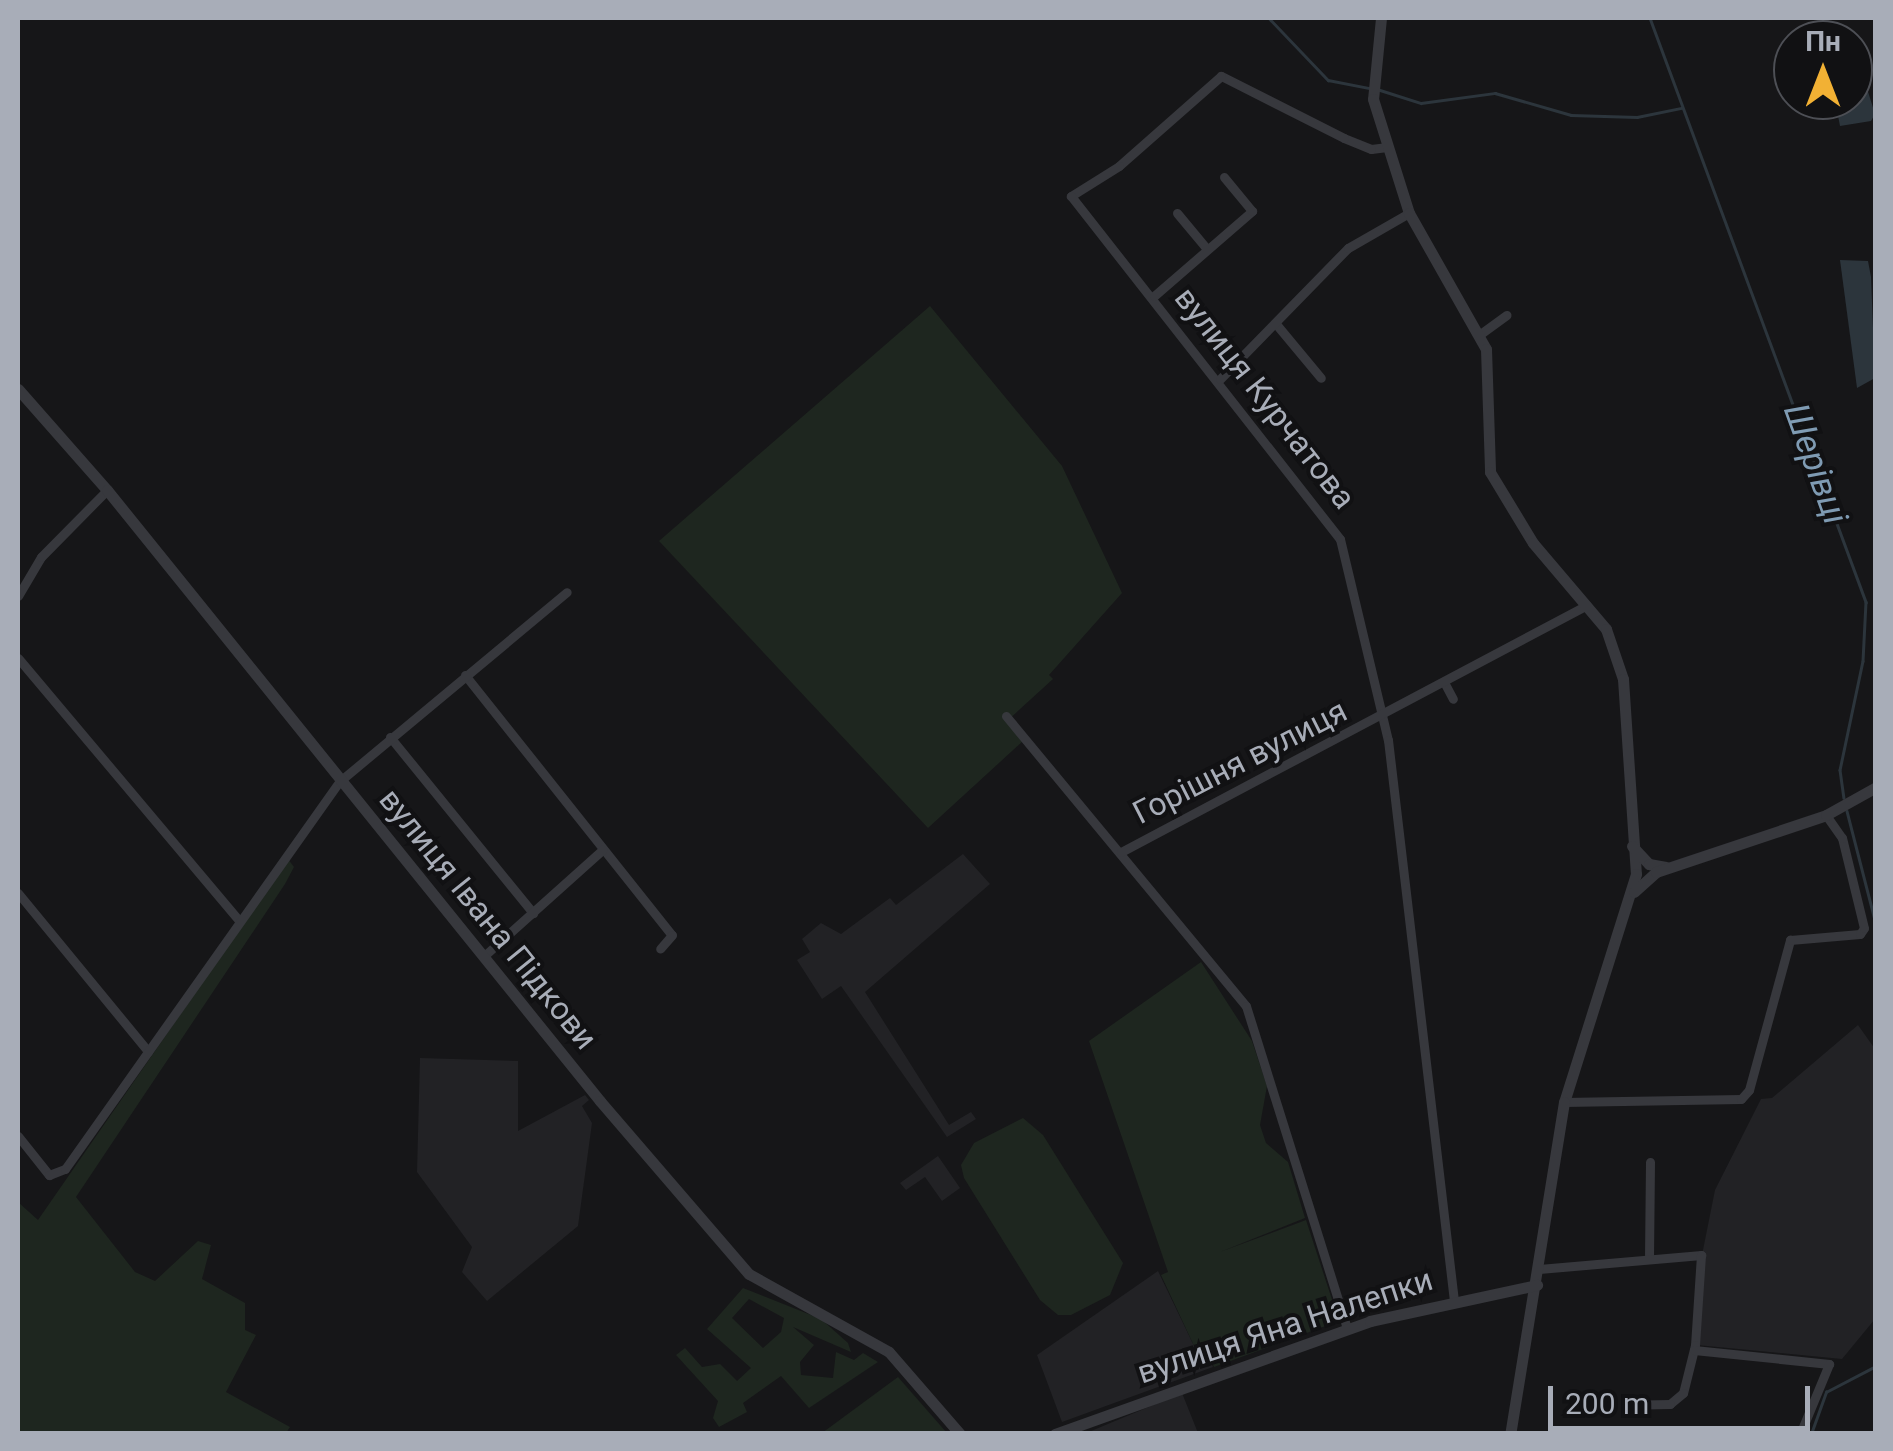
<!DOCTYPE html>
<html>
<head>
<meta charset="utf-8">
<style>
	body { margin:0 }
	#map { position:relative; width:1893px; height:1451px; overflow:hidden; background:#161618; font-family:Roboto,sans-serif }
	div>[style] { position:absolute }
	.built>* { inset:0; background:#222225 }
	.green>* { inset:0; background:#1e261f }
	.water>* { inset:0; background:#2c353c }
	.stream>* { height:2.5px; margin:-1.25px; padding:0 1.25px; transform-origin:1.25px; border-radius:1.25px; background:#2c353c }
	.minor>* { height:9px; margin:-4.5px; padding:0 4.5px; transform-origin:4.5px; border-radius:4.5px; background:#37383d }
	.tertiary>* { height:11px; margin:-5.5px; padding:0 5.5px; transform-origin:5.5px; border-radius:5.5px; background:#37383d }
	span { translate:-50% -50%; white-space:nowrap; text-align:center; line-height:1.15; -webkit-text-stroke:8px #111113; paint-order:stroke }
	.street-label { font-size:32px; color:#a8adb8 }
	.water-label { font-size:35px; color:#7f9bb3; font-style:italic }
	.frame { position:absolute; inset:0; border:20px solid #a8adb8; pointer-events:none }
	.north { position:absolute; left:1773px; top:20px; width:100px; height:100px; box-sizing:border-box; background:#111113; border:2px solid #4d4f55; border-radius:50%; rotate:0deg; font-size:28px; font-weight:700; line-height:40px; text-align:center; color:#a8adb8 }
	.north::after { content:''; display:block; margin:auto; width:35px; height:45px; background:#f2b134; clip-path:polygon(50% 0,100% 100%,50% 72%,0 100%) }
	.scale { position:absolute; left:1548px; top:1386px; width:262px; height:45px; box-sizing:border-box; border:5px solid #a8adb8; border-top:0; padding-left:12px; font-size:30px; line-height:35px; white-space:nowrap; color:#a8adb8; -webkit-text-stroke:8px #111113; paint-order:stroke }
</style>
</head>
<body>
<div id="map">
	<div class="built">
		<div style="clip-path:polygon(963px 854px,990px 884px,865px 992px,949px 1125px,971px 1112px,976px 1119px,947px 1137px,841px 986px,822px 999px,797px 960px,810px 952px,802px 939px,821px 923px,841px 934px,890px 898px,896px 905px)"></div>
		<div style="clip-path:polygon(1858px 1025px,1875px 1049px,1875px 1319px,1842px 1359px,1697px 1345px,1702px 1255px,1715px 1190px,1761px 1099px,1772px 1098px)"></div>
		<div style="clip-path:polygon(420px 1058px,518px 1061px,518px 1131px,585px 1095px,589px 1100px,582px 1106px,592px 1123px,578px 1226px,487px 1301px,462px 1272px,472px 1247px,417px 1172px)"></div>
		<div style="clip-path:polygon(938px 1156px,960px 1188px,942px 1201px,925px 1177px,906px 1190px,900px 1183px)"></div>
		<div style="clip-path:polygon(1158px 1271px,1195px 1348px,1205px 1346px,1213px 1367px,1062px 1422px,1037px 1355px)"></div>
		<div style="clip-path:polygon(1182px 1393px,1198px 1433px,1084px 1434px)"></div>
	</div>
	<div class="green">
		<div style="clip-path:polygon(930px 306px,1062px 466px,1122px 593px,1049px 675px,1053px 679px,1006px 722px,1023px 741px,928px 828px,659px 541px)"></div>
		<div style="clip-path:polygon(288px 859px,294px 867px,285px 884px,76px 1197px,135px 1272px,155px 1281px,198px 1241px,211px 1245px,202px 1279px,245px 1303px,245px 1330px,256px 1335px,226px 1392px,290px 1427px,286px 1433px,18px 1433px,18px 1202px,38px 1220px)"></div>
		<div style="clip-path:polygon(1201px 962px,1252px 1041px,1267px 1086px,1260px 1125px,1266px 1143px,1288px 1162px,1305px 1218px,1220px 1252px,1306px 1220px,1339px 1321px,1214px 1367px,1205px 1345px,1195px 1348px,1161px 1275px,1168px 1272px,1089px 1041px)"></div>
		<div style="clip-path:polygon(1023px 1118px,1043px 1135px,1123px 1263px,1110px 1295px,1071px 1315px,1058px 1315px,1040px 1300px,964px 1178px,961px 1165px,974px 1143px)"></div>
		<div style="clip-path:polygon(evenodd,743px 1288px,821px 1319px,848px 1343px,851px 1352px,793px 1327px,814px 1345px,800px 1362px,801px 1375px,833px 1378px,836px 1352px,854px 1360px,863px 1353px,878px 1362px,809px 1408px,781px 1376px,743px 1403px,747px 1412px,719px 1427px,713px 1418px,718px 1401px,676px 1355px,685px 1348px,702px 1367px,720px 1364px,737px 1381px,751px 1368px,707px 1329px,743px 1288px,749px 1299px,784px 1318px,781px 1332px,763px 1348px,732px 1318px,749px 1299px)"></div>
		<div style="clip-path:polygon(898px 1377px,947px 1433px,822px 1433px)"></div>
	</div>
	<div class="water">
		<div style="clip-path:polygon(1865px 82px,1875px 114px,1871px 121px,1840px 126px,1835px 100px,1853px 100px,1853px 85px)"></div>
		<div style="clip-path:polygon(1840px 260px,1868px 261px,1871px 277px,1875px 378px,1857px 388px)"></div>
	</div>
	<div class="stream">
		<div style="left:1269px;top:18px;width:86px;rotate:46.4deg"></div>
		<div style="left:1328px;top:80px;width:42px;rotate:11deg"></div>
		<div style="left:1650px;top:18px;width:623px;rotate:69.7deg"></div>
		<div style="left:1866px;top:602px;width:59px;rotate:92.9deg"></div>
		<div style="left:1863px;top:661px;width:111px;rotate:101.9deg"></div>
		<div style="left:1840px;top:770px;width:28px;rotate:82deg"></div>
		<div style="left:1377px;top:89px;width:46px;rotate:17.7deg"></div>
		<div style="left:1421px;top:103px;width:75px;rotate:-7.7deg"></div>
		<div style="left:1495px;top:93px;width:79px;rotate:16.1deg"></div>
		<div style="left:1571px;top:115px;width:66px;rotate:1.7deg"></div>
		<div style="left:1637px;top:117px;width:45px;rotate:-11.6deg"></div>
		<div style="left:1847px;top:811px;width:117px;rotate:75.6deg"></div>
		<div style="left:1811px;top:1434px;width:45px;rotate:-70.3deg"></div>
		<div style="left:1826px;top:1392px;width:56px;rotate:-27.5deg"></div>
	</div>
	<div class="minor">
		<div style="left:1387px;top:147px;width:16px;rotate:173deg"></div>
		<div style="left:1371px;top:149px;width:29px;rotate:-158deg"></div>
		<div style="left:1344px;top:138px;width:138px;rotate:-153.2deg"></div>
		<div style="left:1221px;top:76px;width:136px;rotate:138.6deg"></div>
		<div style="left:1119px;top:166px;width:57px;rotate:148deg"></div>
		<div style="left:1071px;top:196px;width:436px;rotate:51.9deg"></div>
		<div style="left:1340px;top:539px;width:207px;rotate:76.6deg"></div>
		<div style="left:1388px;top:740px;width:565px;rotate:83.29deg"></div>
		<div style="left:1177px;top:213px;width:47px;rotate:50.2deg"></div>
		<div style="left:1154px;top:296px;width:130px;rotate:-40.9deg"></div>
		<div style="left:1252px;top:211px;width:44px;rotate:-129.5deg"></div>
		<div style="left:1276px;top:324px;width:70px;rotate:50.2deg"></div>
		<div style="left:1479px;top:335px;width:34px;rotate:-36deg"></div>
		<div style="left:1220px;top:379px;width:183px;rotate:-45.7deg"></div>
		<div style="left:1348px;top:248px;width:70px;rotate:-29.8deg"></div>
		<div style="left:18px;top:596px;width:45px;rotate:-59.5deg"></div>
		<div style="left:41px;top:557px;width:94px;rotate:-45.4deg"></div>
		<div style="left:18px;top:658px;width:343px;rotate:49.9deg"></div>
		<div style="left:465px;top:675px;width:332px;rotate:51.5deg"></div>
		<div style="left:672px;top:935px;width:18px;rotate:131deg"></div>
		<div style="left:1444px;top:682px;width:19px;rotate:62deg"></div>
		<div style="left:1006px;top:716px;width:376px;rotate:50.4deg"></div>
		<div style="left:1246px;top:1006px;width:338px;rotate:72.6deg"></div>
		<div style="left:390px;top:737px;width:227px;rotate:50.9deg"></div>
		<div style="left:1121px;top:852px;width:527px;rotate:-27.93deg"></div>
		<div style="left:18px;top:893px;width:205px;rotate:50.6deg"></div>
		<div style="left:484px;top:956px;width:159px;rotate:-41.9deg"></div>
		<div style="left:1564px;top:1102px;width:177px;rotate:-1deg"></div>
		<div style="left:1741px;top:1099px;width:12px;rotate:-48deg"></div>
		<div style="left:1749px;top:1090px;width:156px;rotate:-74.7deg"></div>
		<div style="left:1790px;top:940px;width:70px;rotate:-4.9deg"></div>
		<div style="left:1860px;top:934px;width:7px;rotate:-56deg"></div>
		<div style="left:1864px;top:928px;width:93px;rotate:-103.7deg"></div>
		<div style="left:1842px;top:838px;width:28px;rotate:-125deg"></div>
		<div style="left:18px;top:1136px;width:50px;rotate:51.5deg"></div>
		<div style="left:49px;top:1175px;width:17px;rotate:-21deg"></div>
		<div style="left:65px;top:1169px;width:476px;rotate:-54.7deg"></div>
		<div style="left:340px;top:781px;width:295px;rotate:-39.8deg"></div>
		<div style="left:1649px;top:1258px;width:96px;rotate:-89.4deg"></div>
		<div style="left:1539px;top:1269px;width:163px;rotate:-4.9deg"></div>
		<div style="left:1701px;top:1255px;width:90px;rotate:93.8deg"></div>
		<div style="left:1695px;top:1345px;width:49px;rotate:104deg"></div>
		<div style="left:1683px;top:1393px;width:17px;rotate:140deg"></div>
		<div style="left:1670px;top:1404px;width:39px;rotate:179deg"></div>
		<div style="left:1694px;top:1350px;width:136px;rotate:5.9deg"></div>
		<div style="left:1829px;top:1364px;width:76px;rotate:112.5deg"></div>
	</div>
	<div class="tertiary">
		<div style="left:1381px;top:18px;width:81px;rotate:95.6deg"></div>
		<div style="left:1373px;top:99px;width:120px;rotate:72.5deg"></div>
		<div style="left:1409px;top:213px;width:156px;rotate:60.5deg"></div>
		<div style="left:1486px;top:349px;width:123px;rotate:88.1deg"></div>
		<div style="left:1490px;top:472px;width:83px;rotate:58.8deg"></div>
		<div style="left:1533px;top:543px;width:113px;rotate:49.7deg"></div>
		<div style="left:1606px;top:629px;width:53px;rotate:71.2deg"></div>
		<div style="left:1623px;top:679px;width:195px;rotate:86.2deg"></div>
		<div style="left:1636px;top:874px;width:239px;rotate:107.5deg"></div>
		<div style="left:1564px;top:1102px;width:336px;rotate:99.2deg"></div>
		<div style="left:18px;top:389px;width:135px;rotate:48.6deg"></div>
		<div style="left:107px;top:490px;width:785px;rotate:51.1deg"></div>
		<div style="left:600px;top:1101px;width:228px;rotate:49.3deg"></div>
		<div style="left:749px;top:1274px;width:160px;rotate:29.1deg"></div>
		<div style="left:889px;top:1352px;width:108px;rotate:49.1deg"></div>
		<div style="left:1632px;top:846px;width:25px;rotate:47deg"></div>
		<div style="left:1649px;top:864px;width:17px;rotate:10deg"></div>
		<div style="left:1634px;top:892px;width:30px;rotate:-42deg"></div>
		<div style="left:1656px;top:872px;width:179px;rotate:-18.5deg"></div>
		<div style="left:1826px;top:815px;width:57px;rotate:-29.2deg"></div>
		<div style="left:1055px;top:1434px;width:335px;rotate:-19.7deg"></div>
		<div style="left:1370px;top:1321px;width:171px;rotate:-12.2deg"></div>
	</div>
	<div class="street-label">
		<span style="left:1265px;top:398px;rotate:52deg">вулиця Курчатова</span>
		<span style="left:1240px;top:762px;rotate:-27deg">Горішня вулиця</span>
		<span style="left:488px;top:919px;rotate:51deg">вулиця Івана Підкови</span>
		<span style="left:1285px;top:1326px;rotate:-18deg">вулиця Яна Налепки</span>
	</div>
	<div class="water-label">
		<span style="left:1815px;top:464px;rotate:70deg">Шерівці</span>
	</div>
	<div class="frame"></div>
	<div class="north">Пн</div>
	<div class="scale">200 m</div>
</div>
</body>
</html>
